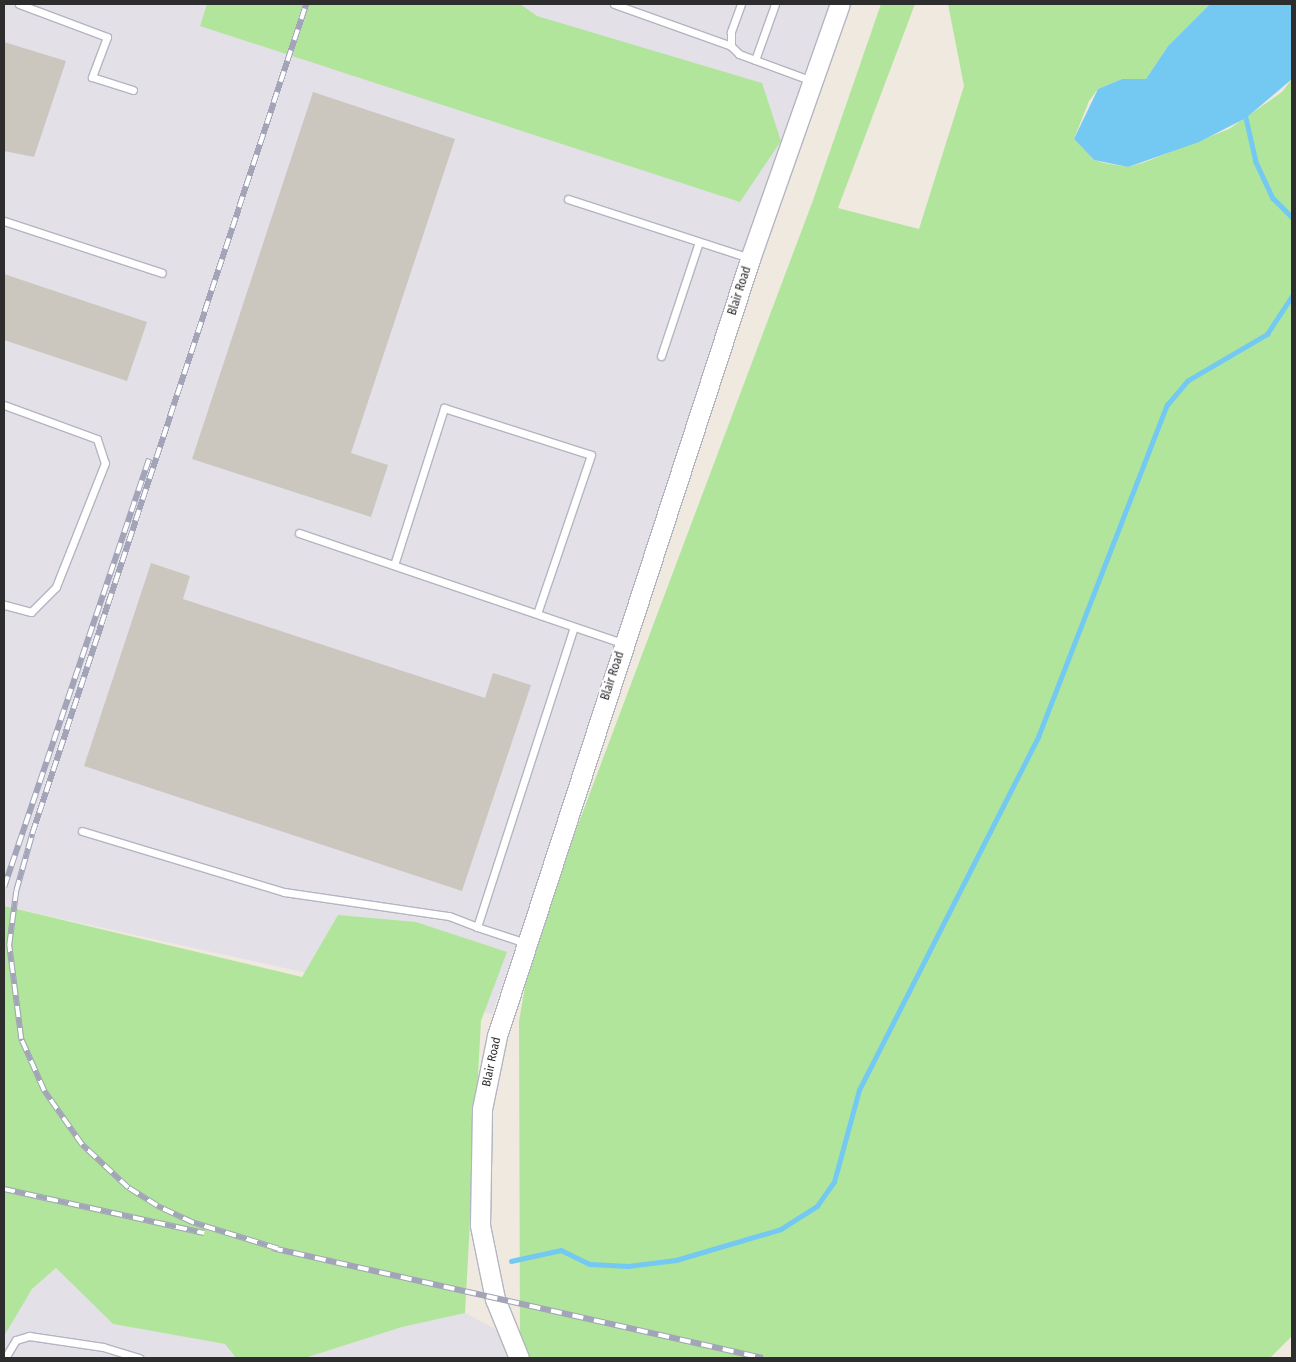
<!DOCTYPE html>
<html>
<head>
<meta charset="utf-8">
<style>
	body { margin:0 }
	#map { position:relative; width:1296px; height:1362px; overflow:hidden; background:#efe9e0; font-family:"Fira Sans Condensed",sans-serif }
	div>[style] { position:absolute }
	.industrial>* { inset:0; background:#e3e0e8 }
	.green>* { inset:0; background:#b2e59c }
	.water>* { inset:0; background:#73c9f1 }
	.stream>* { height:4.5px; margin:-2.25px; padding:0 2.25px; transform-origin:2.25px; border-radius:2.25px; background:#73c9f1 }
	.building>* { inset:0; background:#cbc7be }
	.roads { filter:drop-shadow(1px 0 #b3b5c1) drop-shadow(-1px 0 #b3b5c1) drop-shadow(0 1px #b3b5c1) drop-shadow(0 -1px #b3b5c1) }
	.lane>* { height:7px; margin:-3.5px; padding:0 3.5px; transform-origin:3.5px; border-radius:3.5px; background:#fff }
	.secondary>* { height:19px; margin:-9.5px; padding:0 9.5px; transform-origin:9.5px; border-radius:9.5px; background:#fff }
	.rail>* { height:5.5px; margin-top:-2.75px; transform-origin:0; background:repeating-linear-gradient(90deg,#fff 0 11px,#a2a4b8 0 22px); box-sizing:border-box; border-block:1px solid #a2a4b8 }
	span { translate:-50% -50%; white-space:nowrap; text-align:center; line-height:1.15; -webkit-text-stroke:4px #fff; paint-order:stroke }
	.street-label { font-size:12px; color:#2d2d2d }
	.frame { position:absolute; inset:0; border:5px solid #2d2d2d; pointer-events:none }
</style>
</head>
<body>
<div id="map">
	<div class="industrial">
		<div style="clip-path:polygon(4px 4px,845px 4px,737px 302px,492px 1014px,4px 906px)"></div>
		<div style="clip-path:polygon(56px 1268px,113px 1324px,225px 1344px,236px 1358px,4px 1358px,6px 1327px,32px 1289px)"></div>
		<div style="clip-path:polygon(465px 1313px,520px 1342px,528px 1358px,305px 1358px,402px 1327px)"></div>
	</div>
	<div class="green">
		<div style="clip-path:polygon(207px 4px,520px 4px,537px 16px,762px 83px,781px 141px,740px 202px,200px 26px)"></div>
		<div style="clip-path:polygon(881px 4px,915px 4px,838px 208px,919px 229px,964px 86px,948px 4px,1210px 4px,1168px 46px,1146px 79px,1122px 79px,1098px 89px,1089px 101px,1074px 139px,1094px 160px,1104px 163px,1128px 167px,1145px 162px,1229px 129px,1282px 92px,1292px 79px,1292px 1336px,1270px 1358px,528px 1358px,520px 1342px,519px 1021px,532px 947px,812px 203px)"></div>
		<div style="clip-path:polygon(4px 906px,302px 977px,338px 915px,416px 922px,507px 952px,481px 1021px,465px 1313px,402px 1327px,305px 1358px,236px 1358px,225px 1344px,113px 1324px,56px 1268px,32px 1289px,4px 1336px)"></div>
	</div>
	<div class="water">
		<div style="clip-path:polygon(1210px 4px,1292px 4px,1292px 79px,1246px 118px,1199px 142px,1128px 167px,1094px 160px,1074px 139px,1098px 89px,1122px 79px,1146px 79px,1168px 46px)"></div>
	</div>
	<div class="stream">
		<div style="left:1246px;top:118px;width:45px;rotate:77.2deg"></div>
		<div style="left:1256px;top:162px;width:40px;rotate:65deg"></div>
		<div style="left:1273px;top:198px;width:27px;rotate:45deg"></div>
		<div style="left:511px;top:1261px;width:51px;rotate:-12.4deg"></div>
		<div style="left:561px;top:1250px;width:32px;rotate:26deg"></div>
		<div style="left:590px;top:1264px;width:38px;rotate:3deg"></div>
		<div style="left:628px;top:1266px;width:48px;rotate:-7.1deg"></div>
		<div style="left:676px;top:1260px;width:109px;rotate:-16.4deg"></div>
		<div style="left:781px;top:1229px;width:43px;rotate:-32.6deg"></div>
		<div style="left:817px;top:1206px;width:29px;rotate:-55deg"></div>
		<div style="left:834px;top:1182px;width:95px;rotate:-74.8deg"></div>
		<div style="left:859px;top:1090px;width:396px;rotate:-63.1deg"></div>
		<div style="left:1038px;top:737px;width:356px;rotate:-68.8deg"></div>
		<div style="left:1167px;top:405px;width:31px;rotate:-50deg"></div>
		<div style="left:1187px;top:381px;width:93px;rotate:-30.4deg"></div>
		<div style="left:1267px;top:334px;width:45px;rotate:-56.7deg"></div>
	</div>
	<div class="building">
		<div style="clip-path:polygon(4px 42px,66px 61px,34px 157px,4px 151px)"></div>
		<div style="clip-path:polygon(313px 92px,455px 139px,351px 453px,388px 465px,371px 517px,192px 459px)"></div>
		<div style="clip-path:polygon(4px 274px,147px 322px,127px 381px,4px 340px)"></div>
		<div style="clip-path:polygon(151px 563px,190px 576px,183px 599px,485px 698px,493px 673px,531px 685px,462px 891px,84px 766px)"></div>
	</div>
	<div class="roads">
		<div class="lane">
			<div style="left:19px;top:4px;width:94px;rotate:20.6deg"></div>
			<div style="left:107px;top:37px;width:43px;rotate:110.6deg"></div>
			<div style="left:92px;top:77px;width:43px;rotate:17.6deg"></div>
			<div style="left:614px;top:4px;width:124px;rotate:19.7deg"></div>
			<div style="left:741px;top:4px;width:30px;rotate:110deg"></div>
			<div style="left:731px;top:32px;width:14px;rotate:90deg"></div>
			<div style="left:731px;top:46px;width:11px;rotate:45deg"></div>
			<div style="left:739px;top:54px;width:78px;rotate:20.3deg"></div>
			<div style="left:755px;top:60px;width:59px;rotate:-70.3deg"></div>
			<div style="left:568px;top:199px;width:191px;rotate:18deg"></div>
			<div style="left:4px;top:221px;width:166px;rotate:18.2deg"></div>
			<div style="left:661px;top:356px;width:120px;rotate:-71.6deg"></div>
			<div style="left:4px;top:405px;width:99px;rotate:20.1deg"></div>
			<div style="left:97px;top:439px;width:25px;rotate:72deg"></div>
			<div style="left:105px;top:463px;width:133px;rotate:111.6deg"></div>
			<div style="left:56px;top:587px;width:35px;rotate:135deg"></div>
			<div style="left:31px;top:612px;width:28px;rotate:-165deg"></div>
			<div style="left:299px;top:533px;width:342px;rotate:18.8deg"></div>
			<div style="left:394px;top:565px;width:165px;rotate:-72.3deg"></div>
			<div style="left:444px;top:408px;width:154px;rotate:17.7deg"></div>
			<div style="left:591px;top:455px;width:165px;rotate:108.8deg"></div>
			<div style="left:82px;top:831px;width:211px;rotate:16.8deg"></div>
			<div style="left:284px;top:892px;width:167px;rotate:8.3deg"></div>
			<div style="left:449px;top:916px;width:30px;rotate:21deg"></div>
			<div style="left:477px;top:927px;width:315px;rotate:-72.1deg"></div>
			<div style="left:477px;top:927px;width:52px;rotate:18.1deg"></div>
			<div style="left:5px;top:1358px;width:21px;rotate:-59deg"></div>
			<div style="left:16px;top:1340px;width:14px;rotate:-17deg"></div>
			<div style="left:29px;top:1336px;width:75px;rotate:8.5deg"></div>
			<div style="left:103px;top:1347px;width:38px;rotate:17deg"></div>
		</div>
		<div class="secondary">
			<div style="left:519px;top:1358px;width:64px;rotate:-112.1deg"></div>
			<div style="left:495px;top:1299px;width:76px;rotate:-101.5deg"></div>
			<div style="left:480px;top:1225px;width:116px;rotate:-89deg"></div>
			<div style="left:482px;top:1109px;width:75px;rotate:-78.4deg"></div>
			<div style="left:497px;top:1036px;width:817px;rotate:-71.96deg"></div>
			<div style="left:750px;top:259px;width:270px;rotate:-70.6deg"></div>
		</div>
	</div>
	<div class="rail">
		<div style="left:4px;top:887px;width:452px;rotate:-71.3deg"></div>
		<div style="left:4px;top:1189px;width:205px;rotate:12.4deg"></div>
		<div style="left:272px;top:1248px;width:503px;rotate:12.63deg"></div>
		<div style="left:278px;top:1249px;width:89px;rotate:-163deg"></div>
		<div style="left:193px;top:1223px;width:40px;rotate:-155deg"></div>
		<div style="left:157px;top:1206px;width:34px;rotate:-148deg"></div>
		<div style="left:128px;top:1188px;width:63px;rotate:-136.9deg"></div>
		<div style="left:82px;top:1145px;width:66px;rotate:-125.1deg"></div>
		<div style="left:44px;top:1091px;width:57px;rotate:-113.9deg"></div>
		<div style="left:21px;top:1039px;width:95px;rotate:-97.3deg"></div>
		<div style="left:9px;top:945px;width:54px;rotate:-82.6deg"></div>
		<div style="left:16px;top:891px;width:59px;rotate:-74.3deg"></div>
		<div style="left:32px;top:834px;width:874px;rotate:-71.73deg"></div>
	</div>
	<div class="street-label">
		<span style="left:740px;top:291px;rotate:-72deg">Blair Road</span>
		<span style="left:613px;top:676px;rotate:-72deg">Blair Road</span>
		<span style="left:492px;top:1062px;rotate:-78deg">Blair Road</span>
	</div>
	<div class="frame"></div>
</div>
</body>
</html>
